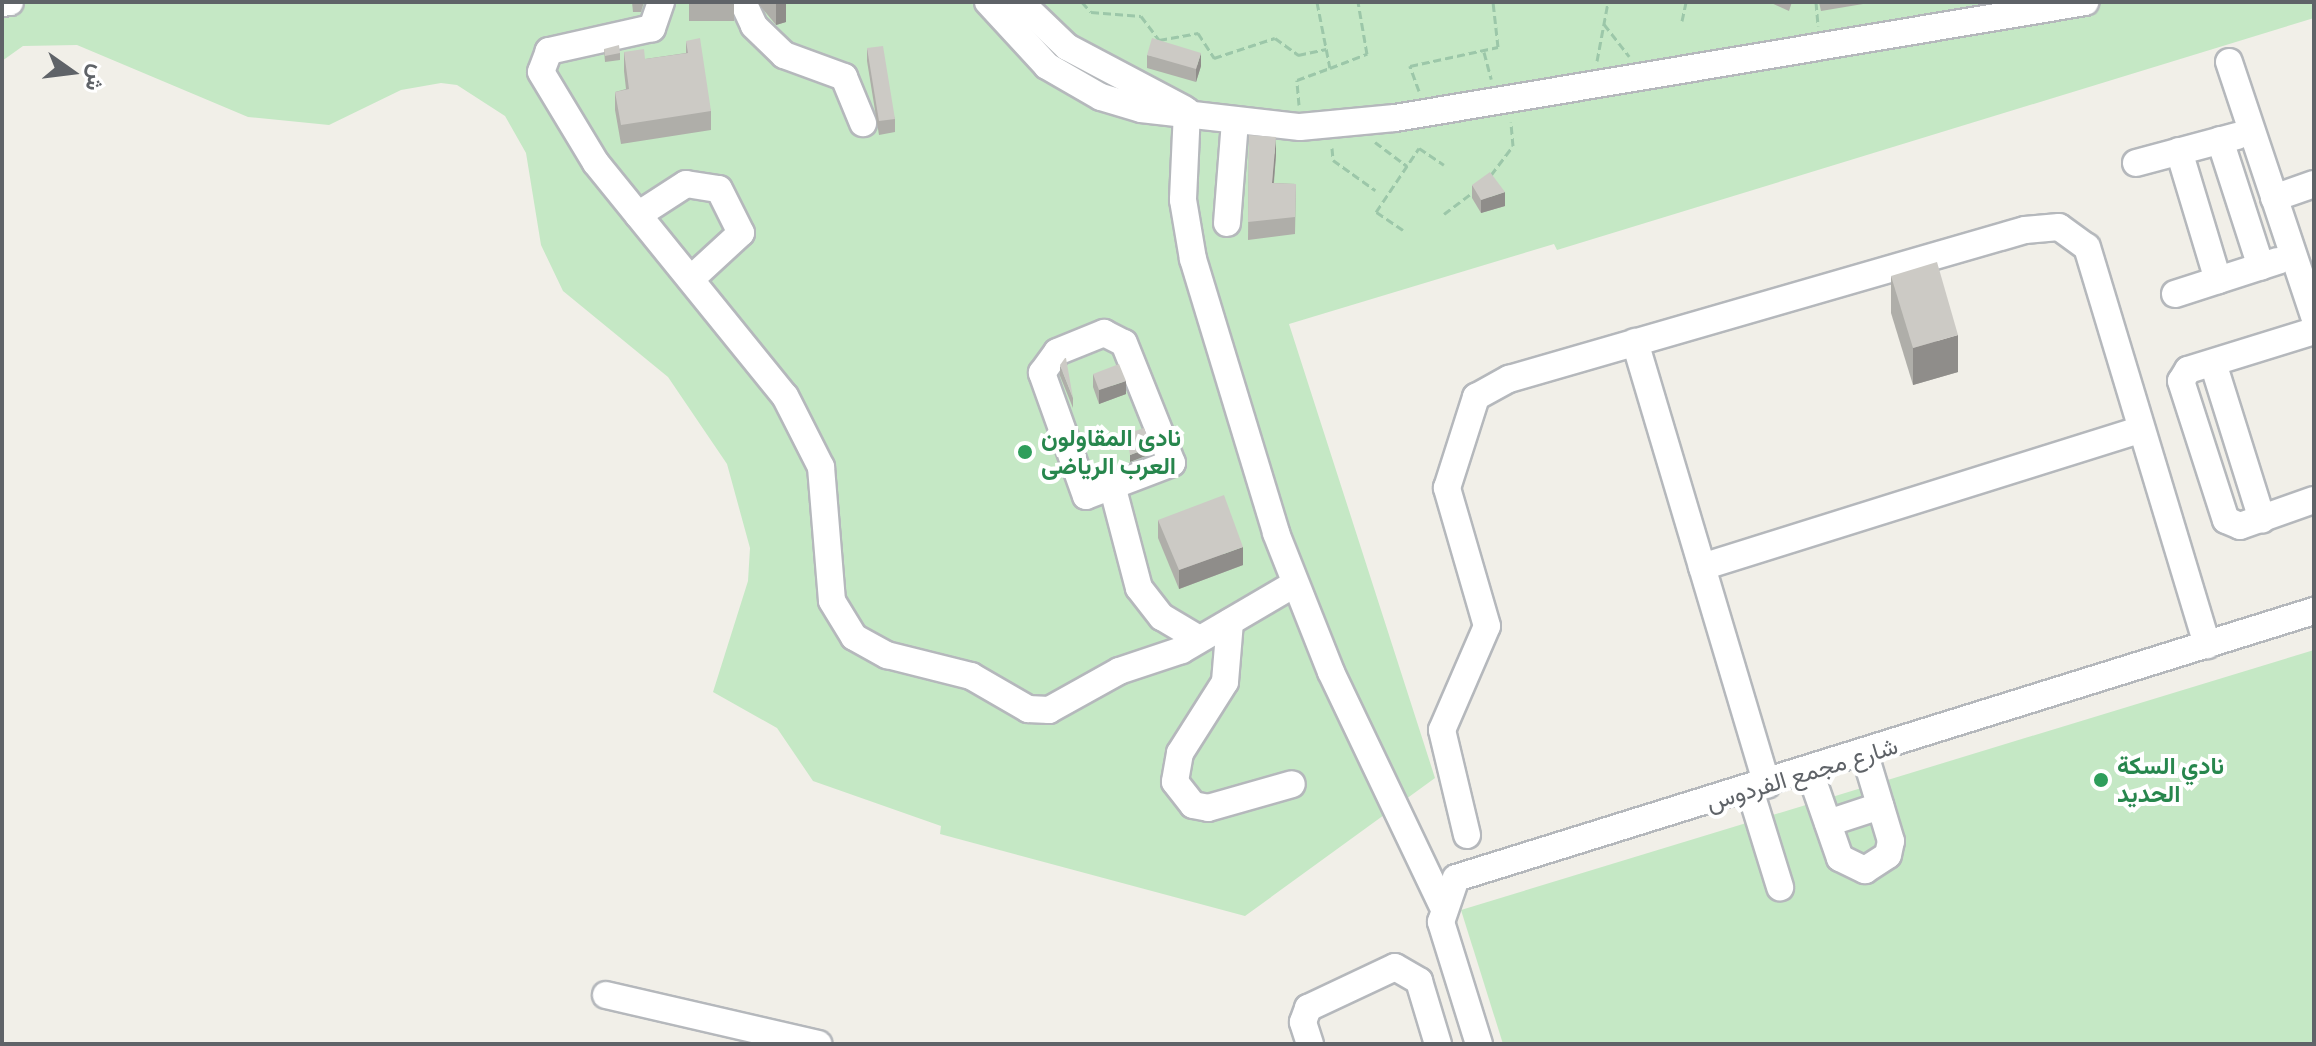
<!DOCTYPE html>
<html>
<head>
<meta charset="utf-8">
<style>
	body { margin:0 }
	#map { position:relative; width:2316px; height:1046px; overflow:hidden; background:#f1efe8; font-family:Cabin,Vazirmatn,sans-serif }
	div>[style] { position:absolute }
	.green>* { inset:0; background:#c5e8c5 }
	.path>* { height:3px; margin-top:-1.5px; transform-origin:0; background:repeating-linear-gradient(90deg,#9cc7a9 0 8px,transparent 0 12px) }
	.roads { filter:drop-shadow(2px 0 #b5b8bc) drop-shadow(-2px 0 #b5b8bc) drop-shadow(0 2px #b5b8bc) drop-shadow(0 -2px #b5b8bc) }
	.minor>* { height:26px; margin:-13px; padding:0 13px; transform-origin:13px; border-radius:13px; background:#fff }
	.wall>* { inset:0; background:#afaea9 }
	.shaded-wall>* { inset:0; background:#8f8d8a }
	.building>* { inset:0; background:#cccac5 }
	.dots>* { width:22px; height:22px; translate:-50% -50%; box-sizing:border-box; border:4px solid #fff; border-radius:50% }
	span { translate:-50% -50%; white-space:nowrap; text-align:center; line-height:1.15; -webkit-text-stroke:8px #fff; paint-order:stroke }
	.leisure-label { font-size:24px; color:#27864d; font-weight:700 }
	.left { translate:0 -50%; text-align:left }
	.street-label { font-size:24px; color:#5f6368 }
	.frame { position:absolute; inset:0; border:4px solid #5f6368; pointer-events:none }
	.north { position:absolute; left:32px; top:32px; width:80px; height:80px; -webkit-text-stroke:6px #fff; paint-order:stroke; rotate:104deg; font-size:22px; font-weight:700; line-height:32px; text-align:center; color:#5f6368 }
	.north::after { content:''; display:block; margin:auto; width:28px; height:36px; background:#5f6368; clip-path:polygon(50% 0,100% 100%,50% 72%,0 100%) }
</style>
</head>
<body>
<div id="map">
	<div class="green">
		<div style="clip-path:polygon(2px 2px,2314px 2px,2314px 18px,1557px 250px,1554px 244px,1289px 324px,1435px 778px,1245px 916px,940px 834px,941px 826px,813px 781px,777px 728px,713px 692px,748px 581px,750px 548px,727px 464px,668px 377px,563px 291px,541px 245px,526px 153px,505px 116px,457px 85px,441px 83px,401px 90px,329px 125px,248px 117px,77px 45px,23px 46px,2px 61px)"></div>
		<div style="clip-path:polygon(2314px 650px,2314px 1044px,1503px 1044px,1461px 910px)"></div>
	</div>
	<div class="path">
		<div style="left:1082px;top:2px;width:13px;rotate:48deg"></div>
		<div style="left:1091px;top:12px;width:50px;rotate:4.6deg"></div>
		<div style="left:1141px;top:16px;width:30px;rotate:53deg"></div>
		<div style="left:1159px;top:40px;width:40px;rotate:-10deg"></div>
		<div style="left:1198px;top:33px;width:30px;rotate:57deg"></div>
		<div style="left:1214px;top:58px;width:64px;rotate:-18.2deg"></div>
		<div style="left:1275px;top:38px;width:29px;rotate:36deg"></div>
		<div style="left:1298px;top:55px;width:29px;rotate:-12deg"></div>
		<div style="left:1317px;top:2px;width:67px;rotate:78.9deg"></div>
		<div style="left:1330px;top:68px;width:40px;rotate:-21deg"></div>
		<div style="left:1367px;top:54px;width:53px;rotate:-99.8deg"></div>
		<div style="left:1816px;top:2px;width:24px;rotate:85deg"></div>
		<div style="left:1682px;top:21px;width:19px;rotate:-78deg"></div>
		<div style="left:1604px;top:24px;width:41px;rotate:52deg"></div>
		<div style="left:1484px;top:52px;width:28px;rotate:75deg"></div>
		<div style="left:1597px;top:61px;width:60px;rotate:-79.4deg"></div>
		<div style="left:1419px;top:91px;width:27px;rotate:-110deg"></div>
		<div style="left:1410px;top:66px;width:90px;rotate:-12.2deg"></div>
		<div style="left:1498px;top:47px;width:45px;rotate:-96.3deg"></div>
		<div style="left:1299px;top:105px;width:25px;rotate:-95deg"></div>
		<div style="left:1297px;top:80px;width:35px;rotate:-20deg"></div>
		<div style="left:1375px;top:142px;width:40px;rotate:37deg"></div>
		<div style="left:1332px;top:148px;width:12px;rotate:85deg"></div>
		<div style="left:1333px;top:160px;width:52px;rotate:35.5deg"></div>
		<div style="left:1491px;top:175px;width:36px;rotate:-53deg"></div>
		<div style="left:1513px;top:146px;width:24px;rotate:-95deg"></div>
		<div style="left:1444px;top:214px;width:38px;rotate:-37deg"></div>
		<div style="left:1403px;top:230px;width:32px;rotate:-146deg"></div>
		<div style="left:1376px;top:212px;width:77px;rotate:-56.1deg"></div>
		<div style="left:1419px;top:148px;width:30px;rotate:34deg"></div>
	</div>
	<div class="roads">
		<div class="minor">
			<div style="left:661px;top:2px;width:28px;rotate:109deg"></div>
			<div style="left:652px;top:28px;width:106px;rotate:167.4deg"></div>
			<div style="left:549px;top:51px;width:22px;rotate:111deg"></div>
			<div style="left:541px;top:72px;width:106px;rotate:58.9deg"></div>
			<div style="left:596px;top:163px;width:300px;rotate:51deg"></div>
			<div style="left:785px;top:396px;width:80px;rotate:63.1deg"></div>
			<div style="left:821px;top:467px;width:134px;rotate:85.3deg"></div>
			<div style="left:832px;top:601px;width:42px;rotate:58.6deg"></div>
			<div style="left:854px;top:637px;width:38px;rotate:29deg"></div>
			<div style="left:887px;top:655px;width:87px;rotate:14deg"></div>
			<div style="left:971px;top:676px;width:66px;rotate:30.1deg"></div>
			<div style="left:1028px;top:709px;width:21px;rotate:3deg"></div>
			<div style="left:1049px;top:710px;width:80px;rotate:-29.1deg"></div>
			<div style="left:1119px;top:671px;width:66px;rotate:-18.4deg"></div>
			<div style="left:1182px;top:650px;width:129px;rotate:-30.4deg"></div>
			<div style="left:743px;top:2px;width:26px;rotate:65deg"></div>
			<div style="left:754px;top:26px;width:42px;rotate:44deg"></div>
			<div style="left:784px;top:55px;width:64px;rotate:20.1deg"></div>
			<div style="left:844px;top:77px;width:50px;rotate:67.6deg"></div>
			<div style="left:988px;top:2px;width:87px;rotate:47.3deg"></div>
			<div style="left:1047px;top:66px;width:62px;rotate:29.9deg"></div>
			<div style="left:1101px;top:97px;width:42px;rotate:16.7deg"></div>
			<div style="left:1141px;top:109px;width:160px;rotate:6.5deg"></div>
			<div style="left:1300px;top:127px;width:95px;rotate:-5.4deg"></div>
			<div style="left:1395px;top:118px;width:700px;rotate:-9.54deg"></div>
			<div style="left:1020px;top:2px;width:65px;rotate:43.8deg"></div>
			<div style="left:1067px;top:47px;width:132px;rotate:27.9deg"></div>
			<div style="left:2px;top:3px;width:8px;rotate:-7deg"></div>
			<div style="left:2229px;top:62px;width:268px;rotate:71.5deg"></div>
			<div style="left:1187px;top:111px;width:89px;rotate:92.6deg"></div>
			<div style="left:1183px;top:200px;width:60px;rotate:80.4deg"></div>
			<div style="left:1193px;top:259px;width:286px;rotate:73.1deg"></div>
			<div style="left:1276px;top:533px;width:149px;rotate:68.4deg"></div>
			<div style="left:1331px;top:672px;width:258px;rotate:64.5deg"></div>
			<div style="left:2220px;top:140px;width:133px;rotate:72.1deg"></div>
			<div style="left:2179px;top:151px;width:135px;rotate:73.2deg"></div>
			<div style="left:2136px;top:163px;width:105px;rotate:-15deg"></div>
			<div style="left:2274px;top:198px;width:42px;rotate:-19.3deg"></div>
			<div style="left:638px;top:215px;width:57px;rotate:-32.9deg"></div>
			<div style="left:686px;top:184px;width:33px;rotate:9deg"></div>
			<div style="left:719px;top:189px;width:49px;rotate:63.4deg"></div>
			<div style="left:741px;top:233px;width:67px;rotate:137.4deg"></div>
			<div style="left:1227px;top:223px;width:102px;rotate:-85.5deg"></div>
			<div style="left:2175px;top:294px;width:108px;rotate:-17.8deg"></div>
			<div style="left:2314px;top:331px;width:132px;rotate:162.8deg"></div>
			<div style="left:2188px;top:370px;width:13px;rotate:122deg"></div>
			<div style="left:2181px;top:381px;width:146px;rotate:72.1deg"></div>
			<div style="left:2226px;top:520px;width:15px;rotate:23deg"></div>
			<div style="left:2240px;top:526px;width:78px;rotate:-19.4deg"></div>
			<div style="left:1104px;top:333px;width:22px;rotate:27deg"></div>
			<div style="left:1124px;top:343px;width:129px;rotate:68.2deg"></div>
			<div style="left:1172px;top:463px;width:92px;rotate:159deg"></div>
			<div style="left:1086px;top:496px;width:131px;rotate:-109.7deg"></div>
			<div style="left:1042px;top:373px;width:26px;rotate:-54deg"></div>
			<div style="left:1057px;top:352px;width:51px;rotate:-22deg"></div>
			<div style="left:1635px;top:342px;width:462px;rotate:73.4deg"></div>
			<div style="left:2213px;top:363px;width:164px;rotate:72.6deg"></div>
			<div style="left:1113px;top:489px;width:102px;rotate:75.3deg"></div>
			<div style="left:1139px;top:588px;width:37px;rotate:52deg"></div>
			<div style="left:1162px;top:617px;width:43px;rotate:30.7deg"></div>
			<div style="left:1702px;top:567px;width:459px;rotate:-17.4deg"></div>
			<div style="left:1230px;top:622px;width:60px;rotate:94.8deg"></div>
			<div style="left:1225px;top:682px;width:84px;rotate:122.4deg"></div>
			<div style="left:1180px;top:753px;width:29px;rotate:100deg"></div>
			<div style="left:1175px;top:782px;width:29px;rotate:52deg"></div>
			<div style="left:1193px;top:805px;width:15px;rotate:11deg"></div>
			<div style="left:1208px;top:808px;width:87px;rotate:-15.9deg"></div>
			<div style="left:1810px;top:772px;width:91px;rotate:70.8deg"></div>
			<div style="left:1840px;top:858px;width:28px;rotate:26deg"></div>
			<div style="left:1865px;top:870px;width:27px;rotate:-33deg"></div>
			<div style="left:1888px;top:855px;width:14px;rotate:-78deg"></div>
			<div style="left:1891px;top:841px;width:90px;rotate:-106.8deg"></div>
			<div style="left:1750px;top:790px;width:102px;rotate:72.8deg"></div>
			<div style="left:1828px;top:823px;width:55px;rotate:-18.1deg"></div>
			<div style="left:1467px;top:835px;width:108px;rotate:-103.4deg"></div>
			<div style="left:1442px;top:730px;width:113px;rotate:-66.6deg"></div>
			<div style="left:1487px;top:626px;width:144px;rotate:-106.2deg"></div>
			<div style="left:1447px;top:488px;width:96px;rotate:-72.3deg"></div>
			<div style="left:1476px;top:397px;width:38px;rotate:-29deg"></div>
			<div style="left:1509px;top:379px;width:537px;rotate:-16.11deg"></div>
			<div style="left:2025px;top:230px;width:34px;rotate:-5deg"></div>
			<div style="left:2059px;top:227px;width:34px;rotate:36deg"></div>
			<div style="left:2087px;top:247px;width:416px;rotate:73.2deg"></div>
			<div style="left:606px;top:995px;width:218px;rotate:13deg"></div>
			<div style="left:1310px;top:1044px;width:23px;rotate:-108deg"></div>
			<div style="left:1303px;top:1022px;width:15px;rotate:-70deg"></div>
			<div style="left:1308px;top:1008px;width:96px;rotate:-25.2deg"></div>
			<div style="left:1395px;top:967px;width:28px;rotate:30deg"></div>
			<div style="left:1419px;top:981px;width:66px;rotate:73.2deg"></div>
			<div style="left:1479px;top:1044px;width:128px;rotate:-107.3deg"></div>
			<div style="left:1441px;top:922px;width:46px;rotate:-71.2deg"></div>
			<div style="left:1456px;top:878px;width:899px;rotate:-17.29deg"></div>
		</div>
	</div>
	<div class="wall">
		<div style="clip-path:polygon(632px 2px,644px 2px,641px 12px,633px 12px)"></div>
		<div style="clip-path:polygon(689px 2px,734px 2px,734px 21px,689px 21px)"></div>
		<div style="clip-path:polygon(757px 2px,786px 2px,786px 22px,776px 25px)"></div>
		<div style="clip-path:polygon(1769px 2px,1792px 2px,1789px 11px)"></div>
		<div style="clip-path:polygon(1819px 2px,1869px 2px,1869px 3px,1821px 11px)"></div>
		<div style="clip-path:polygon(686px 41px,711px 111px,711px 130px,621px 144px,615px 110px,615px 92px,626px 89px,624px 71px,624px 52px,645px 59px,686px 53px)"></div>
		<div style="clip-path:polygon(867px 48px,895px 119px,895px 132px,879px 135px,867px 61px)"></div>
		<div style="clip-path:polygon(604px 49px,620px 53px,620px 60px,605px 62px)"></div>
		<div style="clip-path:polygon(1147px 55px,1201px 66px,1196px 82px,1147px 68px)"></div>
		<div style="clip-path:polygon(1249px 135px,1276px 155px,1274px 183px,1296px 184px,1295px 234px,1248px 240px)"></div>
		<div style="clip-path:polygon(1472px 185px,1505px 206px,1481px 213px,1472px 198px)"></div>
		<div style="clip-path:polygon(1891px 276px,1958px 372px,1913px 385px,1891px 313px)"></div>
		<div style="clip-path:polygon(1060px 365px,1073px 398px,1073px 408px,1060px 376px)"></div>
		<div style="clip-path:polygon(1093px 374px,1126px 394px,1099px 404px,1093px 387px)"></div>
		<div style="clip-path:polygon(1158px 520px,1243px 565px,1179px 589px,1158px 538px)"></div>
	</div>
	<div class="shaded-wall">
		<div style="clip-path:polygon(783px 2px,786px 2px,786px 22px,776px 25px,776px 4px)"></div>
		<div style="clip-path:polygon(1201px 53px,1201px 66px,1196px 82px,1196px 69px)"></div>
		<div style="clip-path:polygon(1276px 137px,1276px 155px,1272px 201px,1272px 183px)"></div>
		<div style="clip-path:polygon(1505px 192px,1505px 206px,1481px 213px,1481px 200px)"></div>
		<div style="clip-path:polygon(1958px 335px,1958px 372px,1913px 385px,1913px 348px)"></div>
		<div style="clip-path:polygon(1126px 381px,1126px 394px,1099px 404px,1099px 390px)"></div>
		<div style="clip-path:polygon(1151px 447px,1151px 454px,1130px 462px,1130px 455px)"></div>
		<div style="clip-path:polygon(1243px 547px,1243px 565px,1179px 589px,1179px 570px)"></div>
	</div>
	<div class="building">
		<div style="clip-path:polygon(700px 38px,711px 111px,621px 125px,615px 92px,629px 89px,624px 52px,644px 49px,645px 59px,688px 53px,686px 41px)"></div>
		<div style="clip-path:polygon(1152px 38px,1201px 53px,1196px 69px,1147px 55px)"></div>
		<div style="clip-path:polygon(619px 45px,620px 53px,605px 56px,604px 49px)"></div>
		<div style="clip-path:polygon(883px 46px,895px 119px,879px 121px,867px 48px)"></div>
		<div style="clip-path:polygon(1249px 135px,1276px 137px,1272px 183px,1296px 184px,1295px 217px,1248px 222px)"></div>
		<div style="clip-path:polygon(1490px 172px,1505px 192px,1481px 200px,1472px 185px)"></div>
		<div style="clip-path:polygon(1937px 262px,1958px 335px,1913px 348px,1891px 276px)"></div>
		<div style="clip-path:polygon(1065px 358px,1066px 358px,1073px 398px,1060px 365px)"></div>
		<div style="clip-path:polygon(1119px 364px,1126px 381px,1099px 390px,1093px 374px)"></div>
		<div style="clip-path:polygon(1144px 428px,1151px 447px,1130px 455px,1126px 434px)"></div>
		<div style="clip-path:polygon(1224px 495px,1243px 547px,1179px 570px,1158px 520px)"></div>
	</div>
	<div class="dots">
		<div style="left:1025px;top:452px;background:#2e9e5b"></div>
		<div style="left:2101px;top:780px;background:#2e9e5b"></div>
	</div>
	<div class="leisure-label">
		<span class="left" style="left:1041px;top:452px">نادى المقاولون<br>العرب الرياضى</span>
		<span class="left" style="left:2117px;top:780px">نادي السكة<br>الحديد</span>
	</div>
	<div class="street-label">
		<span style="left:1802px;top:774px;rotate:-17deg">شارع مجمع الفردوس</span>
	</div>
	<div class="frame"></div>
	<div class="north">ش</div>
</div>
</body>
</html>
